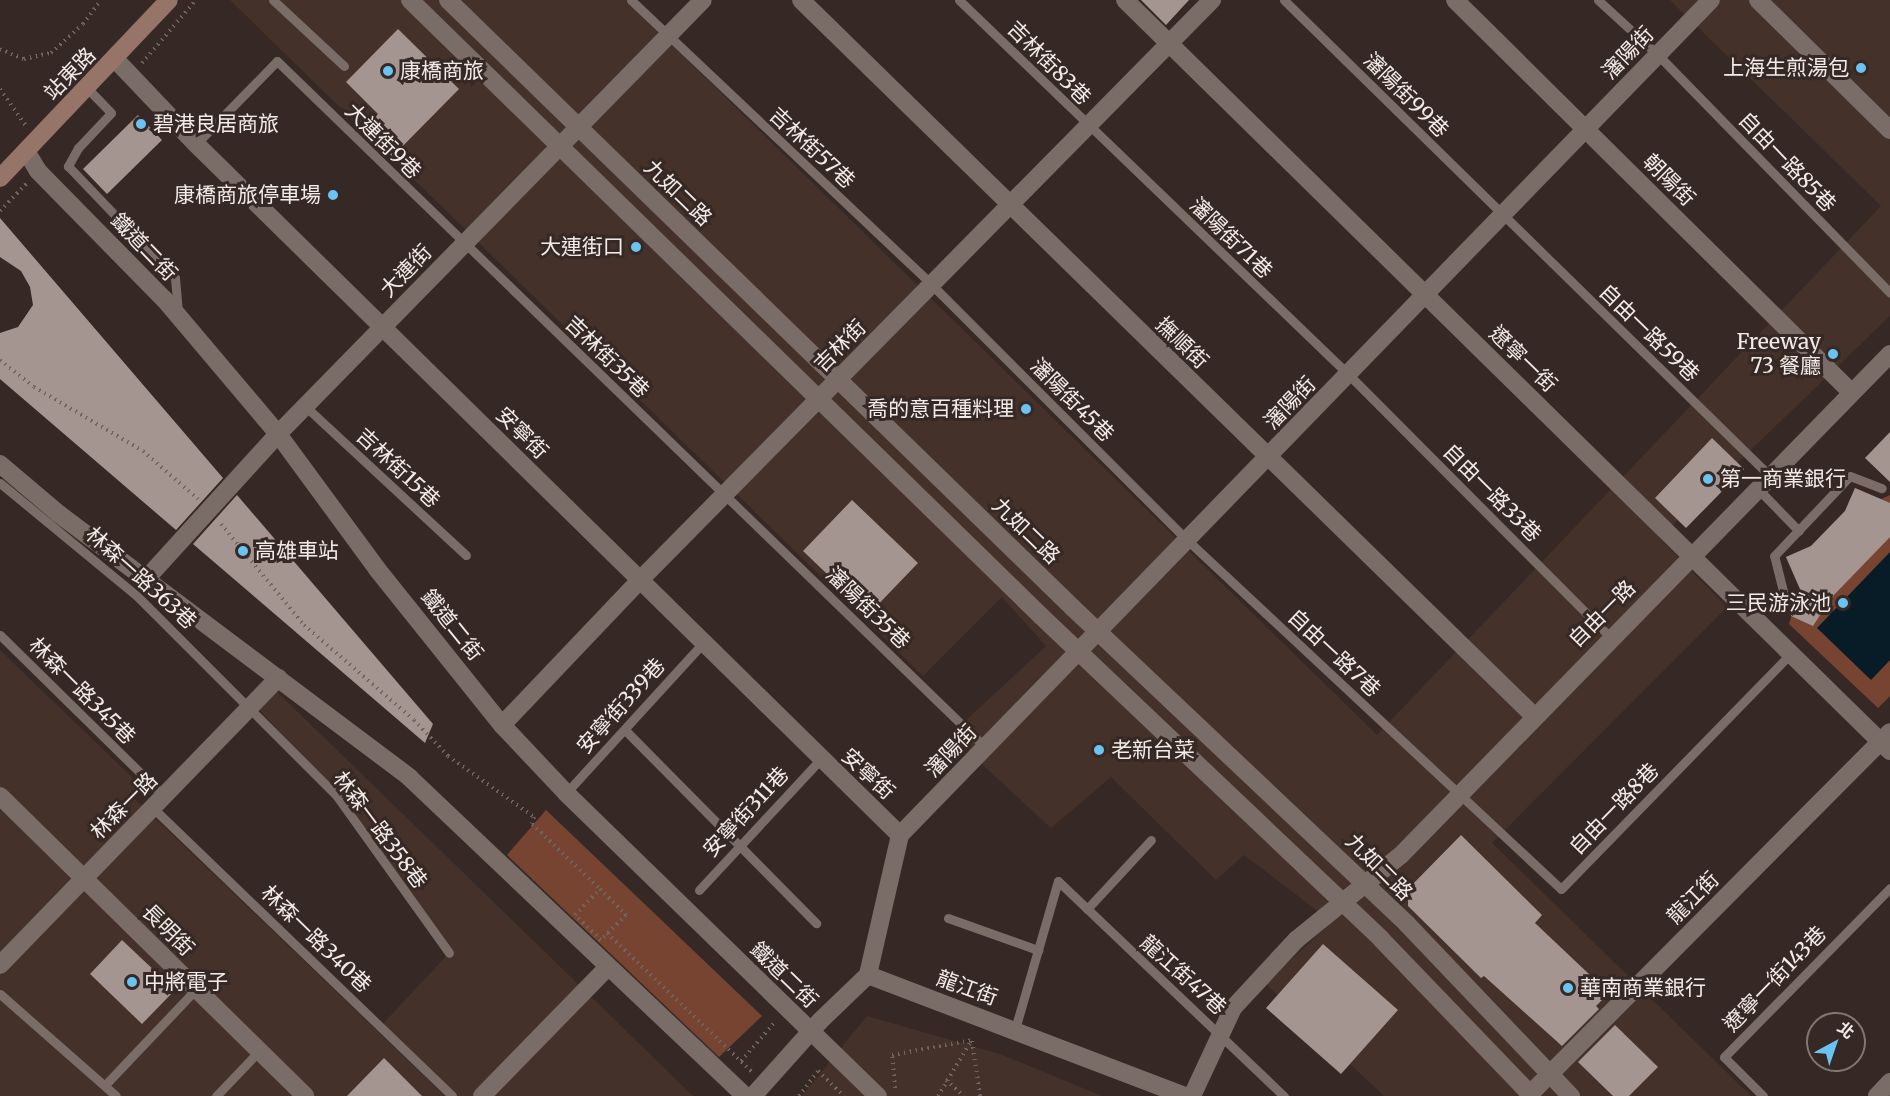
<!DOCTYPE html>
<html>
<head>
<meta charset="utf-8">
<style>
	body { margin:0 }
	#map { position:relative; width:1890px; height:1096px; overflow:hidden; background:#362925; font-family:Merriweather,"Noto Sans TC",serif }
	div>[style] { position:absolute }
	.built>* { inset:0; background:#43312a }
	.green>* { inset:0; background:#774432 }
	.water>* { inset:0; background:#071c26 }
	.building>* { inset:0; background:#a59590 }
	.path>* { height:4px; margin-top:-2px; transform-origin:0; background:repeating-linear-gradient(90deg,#716561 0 1.5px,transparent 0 6px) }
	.service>* { height:9px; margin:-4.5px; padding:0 4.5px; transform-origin:4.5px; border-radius:4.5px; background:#7a6c67 }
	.minor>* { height:18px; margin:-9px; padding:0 9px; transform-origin:9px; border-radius:9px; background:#7a6c67 }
	.tertiary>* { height:18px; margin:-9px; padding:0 9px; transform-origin:9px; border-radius:9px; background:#7a6c67 }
	.secondary>* { height:18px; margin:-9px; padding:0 9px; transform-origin:9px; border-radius:9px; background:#967468 }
	.dots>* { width:16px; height:16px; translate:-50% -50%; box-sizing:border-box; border:3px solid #362925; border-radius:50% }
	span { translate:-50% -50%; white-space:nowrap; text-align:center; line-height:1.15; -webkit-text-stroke:6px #362925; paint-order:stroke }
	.street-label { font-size:21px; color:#f3ebe8 }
	.poi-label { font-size:21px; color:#f3ebe8 }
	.right { translate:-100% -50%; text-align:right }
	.left { translate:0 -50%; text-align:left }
	.north { position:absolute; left:1806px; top:1012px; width:60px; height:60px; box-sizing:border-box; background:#362925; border:2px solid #827773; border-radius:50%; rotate:40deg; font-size:16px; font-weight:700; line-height:24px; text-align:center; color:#f3ebe8 }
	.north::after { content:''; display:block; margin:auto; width:21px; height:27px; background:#6ac3f1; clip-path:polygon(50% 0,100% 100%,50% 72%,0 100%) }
</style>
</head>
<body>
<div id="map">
	<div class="built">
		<div style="clip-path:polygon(230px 0,626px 0,1377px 735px,1881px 206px,1670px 0,1890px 0,1890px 316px,1659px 538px,1727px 607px,1492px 843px,1751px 1096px,1384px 1096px,1265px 983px,1332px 922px,1244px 855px,1216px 880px,1111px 777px,1051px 828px,950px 735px,1046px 646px,1002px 597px,923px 676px)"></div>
		<div style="clip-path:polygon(0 650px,143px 788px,134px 798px,445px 1096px,0 1096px)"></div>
		<div style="clip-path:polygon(274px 689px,470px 879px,693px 1096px,455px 1096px,381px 1026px,449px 953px,336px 795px,256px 706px)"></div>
		<div style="clip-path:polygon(867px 1016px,1000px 1054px,1102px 1096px,802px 1096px)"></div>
	</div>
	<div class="green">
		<div style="clip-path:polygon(1855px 488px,1881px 499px,1890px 495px,1890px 696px,1878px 708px,1789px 624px,1800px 589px,1786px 557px,1811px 546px,1845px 511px)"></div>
		<div style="clip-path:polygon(546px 810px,762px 1016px,719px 1057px,507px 855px)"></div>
	</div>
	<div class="water">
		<div style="clip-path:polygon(1890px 552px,1890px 660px,1871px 680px,1817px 628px)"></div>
	</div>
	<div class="building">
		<div style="clip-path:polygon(1141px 0,1189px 0,1166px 25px)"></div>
		<div style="clip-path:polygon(398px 29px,459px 89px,392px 157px,364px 129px,378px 114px,346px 82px)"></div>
		<div style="clip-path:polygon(138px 115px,162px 140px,107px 194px,83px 169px)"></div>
		<div style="clip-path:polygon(0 218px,223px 478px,176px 530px,0 379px,0 333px,18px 327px,33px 305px,30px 287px,21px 271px,0 257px)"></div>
		<div style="clip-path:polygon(1890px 432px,1890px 482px,1865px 458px)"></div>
		<div style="clip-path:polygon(1712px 438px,1744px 469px,1686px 528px,1655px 498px)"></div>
		<div style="clip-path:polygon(1855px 488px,1890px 503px,1890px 537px,1831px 598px,1813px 626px,1791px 616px,1800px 589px,1786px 557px,1811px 546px,1845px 511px)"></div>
		<div style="clip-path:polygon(237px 495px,433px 724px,425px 743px,193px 544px)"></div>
		<div style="clip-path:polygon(852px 500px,918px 563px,869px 614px,803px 551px)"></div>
		<div style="clip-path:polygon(1461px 835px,1542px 915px,1535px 923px,1609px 993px,1596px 1006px,1599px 1009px,1562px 1046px,1484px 976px,1481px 978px,1408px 906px,1408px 889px)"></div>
		<div style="clip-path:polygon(122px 940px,175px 990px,142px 1024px,90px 974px)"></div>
		<div style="clip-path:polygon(1323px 944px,1398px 1010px,1341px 1074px,1266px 1008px)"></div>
		<div style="clip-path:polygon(1615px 1025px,1658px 1067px,1629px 1096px,1613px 1096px,1578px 1062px)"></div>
		<div style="clip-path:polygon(384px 1058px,422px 1096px,347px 1096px)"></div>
	</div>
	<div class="path">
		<div style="left:0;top:49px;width:26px;rotate:23deg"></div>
		<div style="left:24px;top:59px;width:28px;rotate:-13deg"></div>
		<div style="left:51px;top:53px;width:43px;rotate:-42.2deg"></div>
		<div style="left:83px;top:24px;width:30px;rotate:-53deg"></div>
		<div style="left:142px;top:63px;width:83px;rotate:-49.4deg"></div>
		<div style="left:0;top:89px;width:45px;rotate:54.9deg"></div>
		<div style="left:0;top:211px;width:39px;rotate:-46deg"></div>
		<div style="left:0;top:360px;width:43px;rotate:38.5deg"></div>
		<div style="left:34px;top:387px;width:126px;rotate:30.4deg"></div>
		<div style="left:143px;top:451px;width:73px;rotate:41.1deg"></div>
		<div style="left:221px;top:524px;width:131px;rotate:50.6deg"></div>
		<div style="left:304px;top:625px;width:145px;rotate:40.8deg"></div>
		<div style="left:414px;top:720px;width:50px;rotate:46.6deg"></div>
		<div style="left:448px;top:756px;width:105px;rotate:35.3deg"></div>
		<div style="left:534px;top:817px;width:7px;rotate:106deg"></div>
		<div style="left:532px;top:824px;width:94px;rotate:43.7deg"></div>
		<div style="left:600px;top:889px;width:37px;rotate:45deg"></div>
		<div style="left:626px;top:915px;width:35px;rotate:135deg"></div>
		<div style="left:601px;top:940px;width:36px;rotate:-136deg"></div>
		<div style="left:575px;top:915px;width:36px;rotate:-46deg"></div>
		<div style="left:607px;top:933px;width:201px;rotate:43.8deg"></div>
		<div style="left:972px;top:1041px;width:56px;rotate:81.7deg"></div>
		<div style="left:741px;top:1061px;width:50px;rotate:-49deg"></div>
		<div style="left:946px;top:1080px;width:24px;rotate:42deg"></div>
		<div style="left:895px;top:1088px;width:33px;rotate:-95deg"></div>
		<div style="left:892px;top:1055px;width:81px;rotate:-10.6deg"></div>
		<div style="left:799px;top:1096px;width:31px;rotate:-53deg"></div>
		<div style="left:818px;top:1071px;width:36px;rotate:44deg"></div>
		<div style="left:938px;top:1096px;width:64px;rotate:-59deg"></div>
	</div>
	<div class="service">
		<div style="left:273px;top:0;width:97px;rotate:42.9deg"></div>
		<div style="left:631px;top:0;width:416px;rotate:43.4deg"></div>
		<div style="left:933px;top:286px;width:356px;rotate:45deg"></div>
		<div style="left:1185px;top:538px;width:514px;rotate:43.03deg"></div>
		<div style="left:1561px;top:889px;width:330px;rotate:-45.7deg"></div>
		<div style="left:959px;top:0;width:541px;rotate:43.88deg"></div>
		<div style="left:1349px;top:375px;width:370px;rotate:45.1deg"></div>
		<div style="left:1284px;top:0;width:682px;rotate:44.41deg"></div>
		<div style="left:1598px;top:0;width:81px;rotate:42.5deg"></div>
		<div style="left:1658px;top:55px;width:332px;rotate:45.7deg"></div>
		<div style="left:88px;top:89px;width:33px;rotate:46deg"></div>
		<div style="left:111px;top:113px;width:48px;rotate:133.3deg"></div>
		<div style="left:78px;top:148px;width:21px;rotate:119deg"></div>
		<div style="left:68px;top:166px;width:155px;rotate:46.3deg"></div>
		<div style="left:175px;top:278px;width:33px;rotate:85deg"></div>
		<div style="left:196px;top:144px;width:116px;rotate:-45.7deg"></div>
		<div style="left:277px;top:61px;width:986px;rotate:44.1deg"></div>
		<div style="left:306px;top:407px;width:218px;rotate:42.8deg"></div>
		<div style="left:0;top:483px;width:176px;rotate:39.5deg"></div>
		<div style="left:136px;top:595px;width:283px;rotate:45deg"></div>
		<div style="left:336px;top:795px;width:194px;rotate:54.4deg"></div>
		<div style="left:1759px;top:490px;width:57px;rotate:45.7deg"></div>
		<div style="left:1783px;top:591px;width:36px;rotate:-104deg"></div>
		<div style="left:1774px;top:556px;width:110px;rotate:-46.5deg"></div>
		<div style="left:1850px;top:476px;width:34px;rotate:21deg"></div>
		<div style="left:0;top:635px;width:231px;rotate:44.5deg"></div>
		<div style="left:625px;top:730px;width:272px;rotate:45.3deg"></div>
		<div style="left:566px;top:793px;width:203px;rotate:-47.6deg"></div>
		<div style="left:153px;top:808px;width:415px;rotate:43.9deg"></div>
		<div style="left:699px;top:890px;width:178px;rotate:-47.1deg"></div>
		<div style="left:1087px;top:909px;width:94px;rotate:-47.2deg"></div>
		<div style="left:948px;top:918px;width:96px;rotate:19.6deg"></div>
		<div style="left:0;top:994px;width:154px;rotate:41.3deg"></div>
		<div style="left:1015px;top:1029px;width:154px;rotate:-73.8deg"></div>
		<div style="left:1058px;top:881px;width:312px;rotate:43.6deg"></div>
		<div style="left:105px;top:1085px;width:132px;rotate:-46.5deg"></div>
		<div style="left:216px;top:1096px;width:62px;rotate:-46.3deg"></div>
		<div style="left:1763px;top:1096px;width:55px;rotate:-135deg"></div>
		<div style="left:1724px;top:1057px;width:237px;rotate:-45.5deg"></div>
	</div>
	<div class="minor">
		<div style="left:801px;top:0;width:1025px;rotate:44.33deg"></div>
		<div style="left:1125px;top:0;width:1072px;rotate:44.47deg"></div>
		<div style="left:1455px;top:0;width:557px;rotate:44.71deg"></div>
		<div style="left:1758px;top:0;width:185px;rotate:44.6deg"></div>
		<div style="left:115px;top:59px;width:117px;rotate:46.4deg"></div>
		<div style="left:196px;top:144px;width:986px;rotate:44.47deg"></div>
		<div style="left:26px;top:151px;width:23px;rotate:59deg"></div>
		<div style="left:38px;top:171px;width:180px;rotate:45.5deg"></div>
		<div style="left:164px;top:299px;width:177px;rotate:49.8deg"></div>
		<div style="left:278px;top:434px;width:167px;rotate:53.7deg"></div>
		<div style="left:377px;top:569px;width:200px;rotate:51.3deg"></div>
		<div style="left:502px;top:725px;width:93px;rotate:46.7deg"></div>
		<div style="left:566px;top:793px;width:435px;rotate:44.2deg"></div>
		<div style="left:0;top:464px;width:77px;rotate:40.3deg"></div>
		<div style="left:59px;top:514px;width:439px;rotate:36.9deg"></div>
		<div style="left:410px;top:778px;width:462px;rotate:43.5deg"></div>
		<div style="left:146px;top:579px;width:196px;rotate:-47.7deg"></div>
		<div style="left:278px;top:434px;width:607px;rotate:-45.6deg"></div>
		<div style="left:502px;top:725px;width:200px;rotate:-46.4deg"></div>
		<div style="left:640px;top:580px;width:815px;rotate:-45.4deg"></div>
		<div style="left:0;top:796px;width:428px;rotate:44.5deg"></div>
		<div style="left:900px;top:835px;width:1164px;rotate:-45.84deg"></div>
		<div style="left:900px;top:835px;width:144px;rotate:102.9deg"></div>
		<div style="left:868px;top:975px;width:339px;rotate:20.9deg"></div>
		<div style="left:0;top:965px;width:400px;rotate:-45.9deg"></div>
		<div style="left:482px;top:1096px;width:180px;rotate:-45.7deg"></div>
		<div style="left:753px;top:1096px;width:101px;rotate:-48.2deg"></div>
		<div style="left:820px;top:1021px;width:66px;rotate:-43.8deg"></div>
		<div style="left:1528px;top:1096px;width:513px;rotate:-45.16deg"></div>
		<div style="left:1877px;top:1096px;width:19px;rotate:-47deg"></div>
	</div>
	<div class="tertiary">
		<div style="left:410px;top:0;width:882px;rotate:44.31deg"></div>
		<div style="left:1041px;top:616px;width:469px;rotate:43.5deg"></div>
		<div style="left:1381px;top:939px;width:218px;rotate:46.1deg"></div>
		<div style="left:448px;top:0;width:872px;rotate:44.21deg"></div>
		<div style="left:1073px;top:608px;width:460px;rotate:43.4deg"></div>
		<div style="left:1407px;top:924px;width:238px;rotate:46.4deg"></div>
		<div style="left:1192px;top:1096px;width:97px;rotate:-65deg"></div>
		<div style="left:1233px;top:1008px;width:93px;rotate:-47.2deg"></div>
		<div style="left:1296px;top:940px;width:135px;rotate:-39deg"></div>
		<div style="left:1401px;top:855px;width:700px;rotate:-45.69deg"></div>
	</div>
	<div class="secondary">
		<div style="left:0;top:178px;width:245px;rotate:-46.5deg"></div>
	</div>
	<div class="dots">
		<div style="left:1861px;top:68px;background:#6ac3f1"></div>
		<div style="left:388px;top:71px;background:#6ac3f1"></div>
		<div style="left:141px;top:124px;background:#6ac3f1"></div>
		<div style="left:333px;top:195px;background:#6ac3f1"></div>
		<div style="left:636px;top:247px;background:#6ac3f1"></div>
		<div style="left:1833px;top:354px;background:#6ac3f1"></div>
		<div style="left:1026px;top:409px;background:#6ac3f1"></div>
		<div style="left:1708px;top:479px;background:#6ac3f1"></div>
		<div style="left:243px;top:551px;background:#6ac3f1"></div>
		<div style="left:1843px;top:603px;background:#6ac3f1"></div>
		<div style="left:1099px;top:750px;background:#6ac3f1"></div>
		<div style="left:132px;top:982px;background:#6ac3f1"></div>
		<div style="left:1568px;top:988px;background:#6ac3f1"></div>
	</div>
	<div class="street-label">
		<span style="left:1628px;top:53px;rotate:-46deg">瀋陽街</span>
		<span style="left:1049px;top:63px;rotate:45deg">吉林街83巷</span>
		<span style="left:70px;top:74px;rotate:-46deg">站東路</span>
		<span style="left:1406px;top:95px;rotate:45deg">瀋陽街99巷</span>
		<span style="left:383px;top:141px;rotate:45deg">大連街9巷</span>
		<span style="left:812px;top:148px;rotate:43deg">吉林街57巷</span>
		<span style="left:1787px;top:162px;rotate:46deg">自由一路85巷</span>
		<span style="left:1669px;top:180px;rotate:45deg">朝陽街</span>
		<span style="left:678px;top:193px;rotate:44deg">九如二路</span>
		<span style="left:1231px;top:238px;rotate:44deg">瀋陽街71巷</span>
		<span style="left:144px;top:247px;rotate:46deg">鐵道二街</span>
		<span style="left:406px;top:271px;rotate:-46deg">大連街</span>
		<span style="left:1649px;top:333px;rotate:44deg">自由一路59巷</span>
		<span style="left:1182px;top:343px;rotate:44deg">撫順街</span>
		<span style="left:840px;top:346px;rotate:-45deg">吉林街</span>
		<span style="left:607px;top:357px;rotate:44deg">吉林街35巷</span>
		<span style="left:1523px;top:359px;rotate:44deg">遼寧一街</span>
		<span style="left:1072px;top:400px;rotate:45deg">瀋陽街45巷</span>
		<span style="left:1290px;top:403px;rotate:-46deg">瀋陽街</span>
		<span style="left:522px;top:433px;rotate:45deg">安寧街</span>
		<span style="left:398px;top:468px;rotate:43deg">吉林街15巷</span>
		<span style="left:1492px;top:493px;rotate:45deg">自由一路33巷</span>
		<span style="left:1026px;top:531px;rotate:44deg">九如二路</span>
		<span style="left:141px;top:578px;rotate:42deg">林森一路363巷</span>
		<span style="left:868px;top:608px;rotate:44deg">瀋陽街35巷</span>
		<span style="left:1602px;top:614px;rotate:-45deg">自由一路</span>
		<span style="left:452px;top:625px;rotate:51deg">鐵道二街</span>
		<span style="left:1334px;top:653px;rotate:43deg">自由一路7巷</span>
		<span style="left:82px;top:691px;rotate:45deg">林森一路345巷</span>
		<span style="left:621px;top:706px;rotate:-48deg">安寧街339巷</span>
		<span style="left:951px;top:751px;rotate:-46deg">瀋陽街</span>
		<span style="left:868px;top:774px;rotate:43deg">安寧街</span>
		<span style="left:124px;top:806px;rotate:-45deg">林森一路</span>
		<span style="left:1614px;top:809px;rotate:-46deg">自由一路8巷</span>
		<span style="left:746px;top:812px;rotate:-47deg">安寧街311巷</span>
		<span style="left:380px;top:830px;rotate:53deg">林森一路358巷</span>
		<span style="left:1379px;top:867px;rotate:45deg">九如二路</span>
		<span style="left:1693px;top:898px;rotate:-45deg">龍江街</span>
		<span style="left:168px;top:930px;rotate:45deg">長明街</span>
		<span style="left:316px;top:939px;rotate:44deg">林森一路340巷</span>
		<span style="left:784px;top:975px;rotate:44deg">鐵道二街</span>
		<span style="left:1183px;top:975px;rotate:42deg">龍江街47巷</span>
		<span style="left:1775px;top:979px;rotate:-46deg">遼寧一街143巷</span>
		<span style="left:967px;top:988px;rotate:20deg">龍江街</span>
	</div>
	<div class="poi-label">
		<span class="right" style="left:1849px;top:68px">上海生煎湯包</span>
		<span class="left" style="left:400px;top:71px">康橋商旅</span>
		<span class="left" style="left:153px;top:124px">碧港良居商旅</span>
		<span class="right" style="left:321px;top:195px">康橋商旅停車場</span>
		<span class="right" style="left:624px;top:247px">大連街口</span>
		<span class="right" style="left:1821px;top:354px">Freeway<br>73 餐廳</span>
		<span class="right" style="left:1014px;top:409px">喬的意百種料理</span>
		<span class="left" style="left:1720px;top:479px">第一商業銀行</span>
		<span class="left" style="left:255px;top:551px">高雄車站</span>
		<span class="right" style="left:1831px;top:603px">三民游泳池</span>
		<span class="left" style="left:1111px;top:750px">老新台菜</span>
		<span class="left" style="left:144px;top:982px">中將電子</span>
		<span class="left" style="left:1580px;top:988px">華南商業銀行</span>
	</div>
	<div class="north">北</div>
</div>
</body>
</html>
